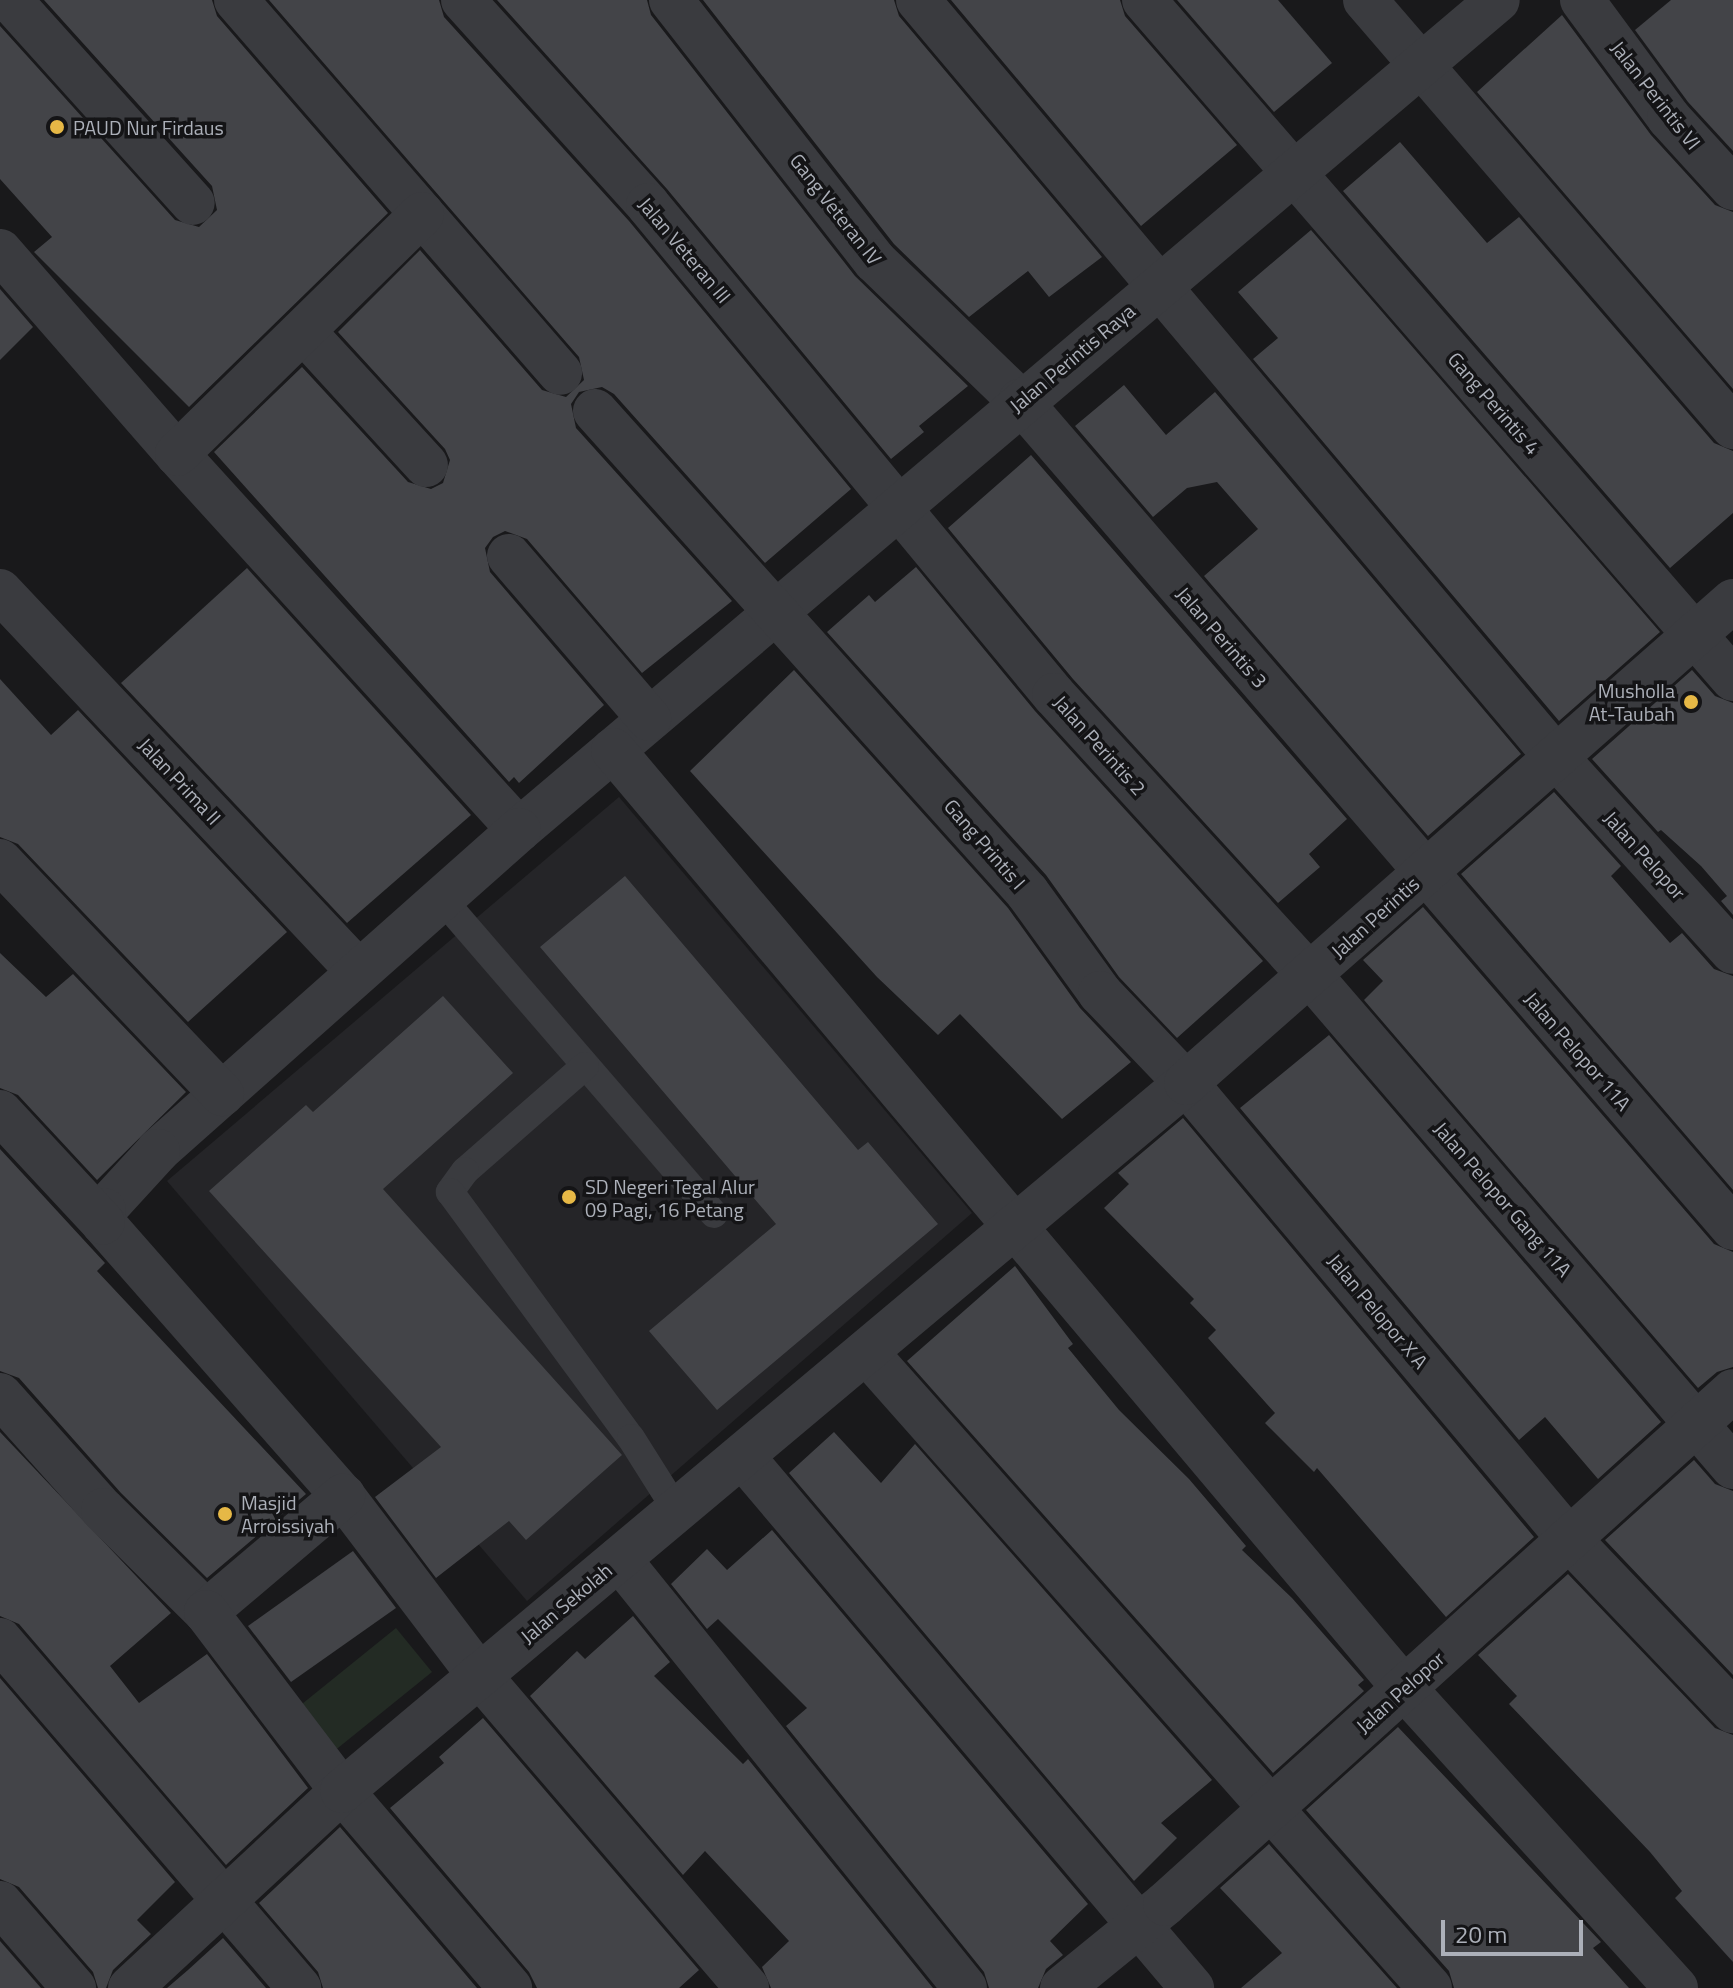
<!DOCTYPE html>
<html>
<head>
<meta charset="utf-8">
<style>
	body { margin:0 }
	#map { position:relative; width:1733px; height:1988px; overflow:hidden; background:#19191b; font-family:"Titillium Web",sans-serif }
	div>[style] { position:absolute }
	.built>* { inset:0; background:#252528 }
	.green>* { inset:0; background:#232b24 }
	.building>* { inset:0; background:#434448 }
	.lane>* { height:28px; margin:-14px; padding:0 14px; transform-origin:14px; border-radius:14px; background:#3a3b3f }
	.street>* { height:44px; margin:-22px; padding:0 22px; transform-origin:22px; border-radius:22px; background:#3a3b3f }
	.dots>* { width:22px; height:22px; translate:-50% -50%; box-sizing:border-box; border:4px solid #141416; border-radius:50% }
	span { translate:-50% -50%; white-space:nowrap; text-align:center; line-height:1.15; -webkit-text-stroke:7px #141416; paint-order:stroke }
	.street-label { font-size:20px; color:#acb0b9 }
	.poi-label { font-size:20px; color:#acb0b9 }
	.left { translate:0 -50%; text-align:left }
	.right { translate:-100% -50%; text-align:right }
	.scale { position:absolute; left:1441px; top:1920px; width:142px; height:36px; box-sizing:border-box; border:4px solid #acb0b9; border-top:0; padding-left:10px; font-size:24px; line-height:28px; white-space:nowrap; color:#acb0b9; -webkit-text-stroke:6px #141416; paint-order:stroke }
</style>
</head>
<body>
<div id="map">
	<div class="built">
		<div style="clip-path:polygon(619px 797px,972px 1213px,527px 1601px,167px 1181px)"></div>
	</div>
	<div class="green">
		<div style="clip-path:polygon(396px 1628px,432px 1672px,333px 1752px,297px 1708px)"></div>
	</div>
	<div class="building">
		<div style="clip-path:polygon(44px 0,212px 0,217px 16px,388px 213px,189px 407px,34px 252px,52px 237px,0 179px,0 26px,175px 220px,199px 227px,217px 210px,212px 186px)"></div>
		<div style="clip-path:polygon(269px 0,439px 0,444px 17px,629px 221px,851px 489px,765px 563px,614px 394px,602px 387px,579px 392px,571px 404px,576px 428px,732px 601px,642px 673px,527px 539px,505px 531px,493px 537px,485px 548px,490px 572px,604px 705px,519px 783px,514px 777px,509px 782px,214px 452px,302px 367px,408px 482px,431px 489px,443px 483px,450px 460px,445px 449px,338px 332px,420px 250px,542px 390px,566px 397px,584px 380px,579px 357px)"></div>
		<div style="clip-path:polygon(497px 0,647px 0,651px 15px,855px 276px,968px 386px,919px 426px,924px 432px,891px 459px,667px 189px)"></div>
		<div style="clip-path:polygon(703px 0,894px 0,899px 16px,1102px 257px,1049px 297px,1028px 271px,969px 317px,894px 244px)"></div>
		<div style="clip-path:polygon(951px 0,1120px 0,1125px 16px,1237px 145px,1141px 226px)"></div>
		<div style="clip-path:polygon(1177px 0,1278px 0,1332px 63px,1274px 112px)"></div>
		<div style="clip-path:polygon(1671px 0,1733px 0,1733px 151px,1688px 102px,1635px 30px)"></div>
		<div style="clip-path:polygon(1562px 15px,1651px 135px,1715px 205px,1733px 212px,1733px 389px,1477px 92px)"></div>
		<div style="clip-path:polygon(1400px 142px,1487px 243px,1519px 217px,1714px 443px,1733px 451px,1733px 513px,1670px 568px,1343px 191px)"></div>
		<div style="clip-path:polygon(1311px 230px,1660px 632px,1559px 721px,1253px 359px,1278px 338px,1238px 292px)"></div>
		<div style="clip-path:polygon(0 289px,33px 327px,0 360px)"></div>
		<div style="clip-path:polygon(1124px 385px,1166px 435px,1215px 392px,1521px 754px,1428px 836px,1204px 576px,1258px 529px,1217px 482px,1187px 488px,1153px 517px,1075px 426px)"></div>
		<div style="clip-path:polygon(1031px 455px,1347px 819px,1309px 854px,1320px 867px,1278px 903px,1073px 679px,948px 528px)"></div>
		<div style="clip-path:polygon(916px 567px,1035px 711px,1263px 961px,1177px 1038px,1119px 977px,1046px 875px,827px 632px,869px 595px,875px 602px)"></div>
		<div style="clip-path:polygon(247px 568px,471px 815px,347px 923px,121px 683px)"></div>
		<div style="clip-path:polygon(794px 670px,1008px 908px,1080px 1008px,1131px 1062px,1062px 1119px,960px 1014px,938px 1035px,877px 977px,690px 771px)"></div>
		<div style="clip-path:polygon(1692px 670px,1715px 696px,1733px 703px,1733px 915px,1721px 901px,1727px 896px,1701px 866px,1661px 830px,1658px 832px,1592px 759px)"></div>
		<div style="clip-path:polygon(0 679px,51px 735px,78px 710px,287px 932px,188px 1022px,18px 844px,0 837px)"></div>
		<div style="clip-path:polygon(1554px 792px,1621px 866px,1611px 876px,1670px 943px,1682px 933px,1714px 969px,1733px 976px,1733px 1190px,1461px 874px)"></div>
		<div style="clip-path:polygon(625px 876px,858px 1150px,868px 1142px,938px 1224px,717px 1410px,649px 1331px,776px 1224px,540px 947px)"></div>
		<div style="clip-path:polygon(1423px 907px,1714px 1244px,1733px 1252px,1733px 1367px,1717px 1372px,1698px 1388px,1364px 1000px,1383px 981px,1363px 960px)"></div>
		<div style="clip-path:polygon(0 953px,46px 997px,73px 974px,186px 1092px,97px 1180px,18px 1095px,0 1088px)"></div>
		<div style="clip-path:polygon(443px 996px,513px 1073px,383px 1189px,622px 1455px,526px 1540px,509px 1521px,436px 1578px,375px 1497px,441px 1447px,209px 1191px,306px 1105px,313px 1112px)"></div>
		<div style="clip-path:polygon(1329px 1035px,1661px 1422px,1598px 1479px,1545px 1417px,1519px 1440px,1240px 1108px)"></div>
		<div style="clip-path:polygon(1183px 1118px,1534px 1537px,1446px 1617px,1317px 1468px,1314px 1472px,1265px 1423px,1275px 1413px,1208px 1338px,1216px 1330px,1190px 1303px,1194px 1299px,1104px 1208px,1129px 1184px,1118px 1173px)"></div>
		<div style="clip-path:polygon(0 1149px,105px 1263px,97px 1271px,306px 1494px,207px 1578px,121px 1493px,19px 1378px,0 1371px)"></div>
		<div style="clip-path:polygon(1015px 1266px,1073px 1344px,1068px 1348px,1119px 1410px,1189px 1479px,1246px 1546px,1242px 1550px,1292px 1598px,1364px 1680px,1358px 1685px,1364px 1691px,1273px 1773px,907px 1361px)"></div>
		<div style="clip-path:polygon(0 1432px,171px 1613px,110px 1666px,139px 1703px,207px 1654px,308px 1788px,226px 1865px,19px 1624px,0 1616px)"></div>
		<div style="clip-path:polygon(834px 1432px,881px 1483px,915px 1444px,1212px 1780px,1161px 1823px,1177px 1838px,1134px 1881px,789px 1473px)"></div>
		<div style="clip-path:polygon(1694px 1460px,1715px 1484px,1733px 1491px,1733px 1675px,1605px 1540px)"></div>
		<div style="clip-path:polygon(772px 1530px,1088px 1904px,1050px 1941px,1063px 1955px,1046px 1969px,1038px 1988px,989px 1988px,984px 1972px,786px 1726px,807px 1708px,718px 1619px,707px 1629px,671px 1584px,707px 1549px,727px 1570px)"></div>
		<div style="clip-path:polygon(353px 1551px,396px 1608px,291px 1682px,248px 1626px)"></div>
		<div style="clip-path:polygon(1568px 1574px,1715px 1728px,1733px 1735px,1733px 1962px,1675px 1898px,1682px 1891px,1650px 1852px,1509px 1704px,1517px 1696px,1478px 1655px)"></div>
		<div style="clip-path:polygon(633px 1616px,670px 1662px,654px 1676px,743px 1764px,748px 1759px,933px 1988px,771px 1988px,762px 1967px,789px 1941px,705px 1851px,683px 1875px,530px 1696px,577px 1651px,585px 1659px)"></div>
		<div style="clip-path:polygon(0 1678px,175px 1882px,137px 1920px,151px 1934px,113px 1970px,106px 1988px,98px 1988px,93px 1972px,19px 1887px,0 1879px)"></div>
		<div style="clip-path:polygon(483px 1718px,699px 1970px,679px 1988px,537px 1988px,529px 1972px,390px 1808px,444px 1763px,439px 1757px)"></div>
		<div style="clip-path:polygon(1398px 1727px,1601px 1942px,1593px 1948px,1629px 1988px,1454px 1988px,1449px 1971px,1306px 1810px)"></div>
		<div style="clip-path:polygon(340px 1827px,477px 1988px,323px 1988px,318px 1972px,259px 1903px)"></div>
		<div style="clip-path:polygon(1269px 1844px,1397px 1988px,1241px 1988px,1282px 1953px,1220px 1888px)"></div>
		<div style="clip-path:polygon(223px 1938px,266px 1988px,167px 1988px,188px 1970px)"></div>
		<div style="clip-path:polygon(0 1941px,41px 1988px,0 1988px)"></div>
	</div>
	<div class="lane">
		<div style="left:442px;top:899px;width:416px;rotate:49.2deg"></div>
		<div style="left:585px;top:1066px;width:159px;rotate:138.8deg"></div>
		<div style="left:465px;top:1171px;width:26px;rotate:126deg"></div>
		<div style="left:450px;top:1192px;width:305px;rotate:53.7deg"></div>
		<div style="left:631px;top:1438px;width:86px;rotate:57.8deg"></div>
	</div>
	<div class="street">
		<div style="left:10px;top:0;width:273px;rotate:48deg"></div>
		<div style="left:236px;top:0;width:494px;rotate:49deg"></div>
		<div style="left:463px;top:0;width:276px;rotate:47.9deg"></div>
		<div style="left:648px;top:205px;width:636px;rotate:50.36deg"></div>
		<div style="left:1054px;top:695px;width:379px;rotate:47.6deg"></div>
		<div style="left:1310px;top:975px;width:649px;rotate:49.31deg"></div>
		<div style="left:671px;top:0;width:331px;rotate:52deg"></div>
		<div style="left:875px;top:261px;width:202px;rotate:44deg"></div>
		<div style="left:1020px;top:401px;width:1092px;rotate:49.23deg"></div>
		<div style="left:918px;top:0;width:990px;rotate:49.88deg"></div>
		<div style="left:1556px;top:757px;width:263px;rotate:47.8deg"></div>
		<div style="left:1144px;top:0;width:899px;rotate:49.06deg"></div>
		<div style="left:1365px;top:0;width:564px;rotate:49.24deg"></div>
		<div style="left:1582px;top:0;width:147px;rotate:53.6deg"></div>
		<div style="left:1669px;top:118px;width:95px;rotate:47.6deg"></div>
		<div style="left:0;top:251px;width:269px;rotate:48.9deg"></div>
		<div style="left:177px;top:454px;width:508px;rotate:47.71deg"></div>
		<div style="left:519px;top:830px;width:1283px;rotate:-40.29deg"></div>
		<div style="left:305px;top:333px;width:179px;rotate:47.5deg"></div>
		<div style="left:595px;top:411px;width:647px;rotate:48.07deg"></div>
		<div style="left:1027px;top:892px;width:125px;rotate:54.1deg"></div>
		<div style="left:1100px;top:993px;width:124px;rotate:46.3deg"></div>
		<div style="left:1186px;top:1083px;width:596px;rotate:49.97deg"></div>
		<div style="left:1569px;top:1539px;width:238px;rotate:46.4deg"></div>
		<div style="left:177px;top:454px;width:343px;rotate:-44.4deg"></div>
		<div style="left:509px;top:556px;width:215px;rotate:49.3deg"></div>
		<div style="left:0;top:591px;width:523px;rotate:46.7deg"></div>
		<div style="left:613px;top:750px;width:1227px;rotate:49.86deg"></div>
		<div style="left:1404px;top:1688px;width:405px;rotate:47.8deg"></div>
		<div style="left:519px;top:830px;width:483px;rotate:138.4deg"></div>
		<div style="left:158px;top:1151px;width:80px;rotate:132.5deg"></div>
		<div style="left:104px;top:1210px;width:13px;rotate:94deg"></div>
		<div style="left:103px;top:1223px;width:363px;rotate:48.7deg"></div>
		<div style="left:343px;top:1496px;width:225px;rotate:52.8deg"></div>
		<div style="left:479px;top:1675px;width:412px;rotate:49.4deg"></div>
		<div style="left:0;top:861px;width:322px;rotate:46.4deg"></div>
		<div style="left:0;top:1112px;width:151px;rotate:47.1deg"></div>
		<div style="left:866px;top:1352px;width:850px;rotate:48.43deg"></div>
		<div style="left:0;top:1395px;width:154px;rotate:48.2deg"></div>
		<div style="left:103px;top:1510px;width:145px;rotate:44.7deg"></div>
		<div style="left:206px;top:1612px;width:180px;rotate:-40.3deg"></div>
		<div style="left:742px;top:1456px;width:697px;rotate:49.77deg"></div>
		<div style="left:619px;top:1559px;width:551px;rotate:51.11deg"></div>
		<div style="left:206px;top:1612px;width:225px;rotate:52.8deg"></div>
		<div style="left:342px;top:1791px;width:259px;rotate:49.5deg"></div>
		<div style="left:0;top:1640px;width:459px;rotate:49.3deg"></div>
		<div style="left:0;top:1903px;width:113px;rotate:49deg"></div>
		<div style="left:130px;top:1988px;width:289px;rotate:-42.9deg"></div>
		<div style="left:342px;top:1791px;width:1102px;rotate:-39.99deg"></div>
		<div style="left:1186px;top:1083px;width:729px;rotate:-41.39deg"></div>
		<div style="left:1062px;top:1988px;width:133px;rotate:-39.2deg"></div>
		<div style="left:1165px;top:1904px;width:765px;rotate:-42.09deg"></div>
	</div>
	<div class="dots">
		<div style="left:57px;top:127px;background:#e6b846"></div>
		<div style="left:1691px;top:702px;background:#e6b846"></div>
		<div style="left:569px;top:1197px;background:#e6b846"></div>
		<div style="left:225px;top:1514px;background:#e6b846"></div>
	</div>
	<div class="street-label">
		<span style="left:1656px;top:95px;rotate:52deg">Jalan Perintis VI</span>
		<span style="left:836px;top:209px;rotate:52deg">Gang Veteran IV</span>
		<span style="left:685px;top:250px;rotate:50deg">Jalan Veteran III</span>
		<span style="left:1072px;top:358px;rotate:-40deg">Jalan Perintis Raya</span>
		<span style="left:1494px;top:403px;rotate:49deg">Gang Perintis 4</span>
		<span style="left:1222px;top:637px;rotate:49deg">Jalan Perintis 3</span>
		<span style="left:1100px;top:745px;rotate:48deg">Jalan Perintis 2</span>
		<span style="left:180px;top:781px;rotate:47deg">Jalan Prima II</span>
		<span style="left:985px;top:844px;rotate:49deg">Gang Printis I</span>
		<span style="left:1645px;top:855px;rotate:48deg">Jalan Pelopor</span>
		<span style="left:1375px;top:917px;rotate:-42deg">Jalan Perintis</span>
		<span style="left:1578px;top:1051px;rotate:49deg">Jalan Pelopor 11A</span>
		<span style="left:1503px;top:1199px;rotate:49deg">Jalan Pelopor Gang 11A</span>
		<span style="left:1378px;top:1311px;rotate:50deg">Jalan Pelopor X A</span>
		<span style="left:566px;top:1603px;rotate:-40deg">Jalan Sekolah</span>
		<span style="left:1400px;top:1692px;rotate:-42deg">Jalan Pelopor</span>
	</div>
	<div class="poi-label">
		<span class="left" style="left:73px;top:127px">PAUD Nur Firdaus</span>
		<span class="right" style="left:1675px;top:702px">Musholla<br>At-Taubah</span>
		<span class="left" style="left:585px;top:1198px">SD Negeri Tegal Alur<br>09 Pagi, 16 Petang</span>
		<span class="left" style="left:241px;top:1514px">Masjid<br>Arroissiyah</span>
	</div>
	<div class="scale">20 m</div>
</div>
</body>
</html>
